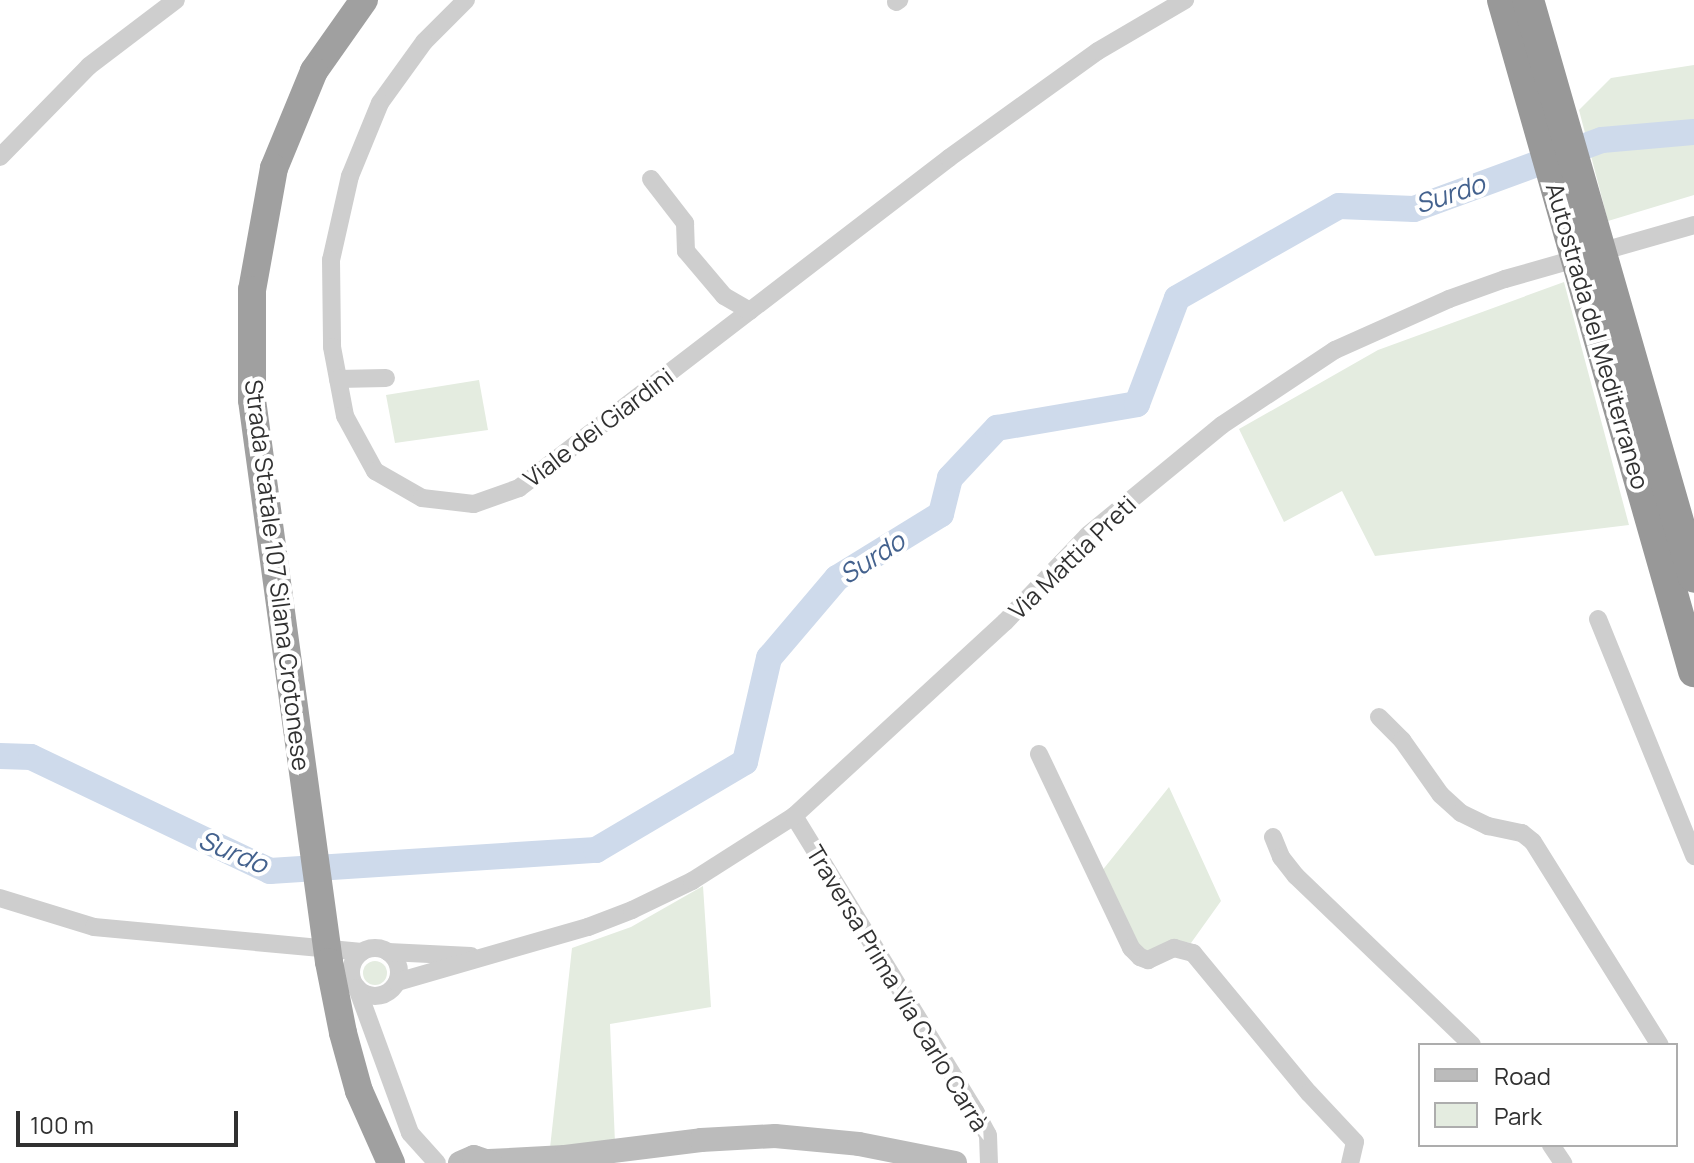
<!DOCTYPE html>
<html>
<head>
<meta charset="utf-8">
<style>
	body { margin:0 }
	#map { position:relative; width:1694px; height:1163px; overflow:hidden; background:#fff; font-family:Manrope,sans-serif }
	div>[style] { position:absolute }
	.green>* { inset:0; background:#e4ece0 }
	.round { border-radius:50% }
	.river>* { height:26px; margin:-13px; padding:0 13px; transform-origin:13px; border-radius:13px; background:#cedaeb }
	.minor>* { height:18px; margin:-9px; padding:0 9px; transform-origin:9px; border-radius:9px; background:#cecece }
	.minor>.ring { margin:-9px; padding:0; box-sizing:content-box; background:none; border:18px solid #cecece; border-radius:50% }
	.secondary>* { height:24px; margin:-12px; padding:0 12px; transform-origin:12px; border-radius:12px; background:#bbb }
	.trunk>* { height:28px; margin:-14px; padding:0 14px; transform-origin:14px; border-radius:14px; background:#a0a0a0 }
	.motorway>* { height:32px; margin:-16px; padding:0 16px; transform-origin:16px; border-radius:16px; background:#989898 }
	span { translate:-50% -50%; white-space:nowrap; text-align:center; line-height:1.15; -webkit-text-stroke:8px #fff; paint-order:stroke }
	.street-label { font-size:24px; color:#313131 }
	.water-label { font-size:26px; color:#44628e; font-style:italic }
	.legend { position:absolute; left:1418px; top:1043px; width:260px; height:104px; box-sizing:border-box; background:#fff; border:2px solid #adadad; margin:0; padding:10px 14px; list-style:none; font-size:24px; color:#313131 }
	.legend li { display:flex; align-items:center; gap:16px; height:40px }
	.legend b { width:40px; border:2px solid #adadad }
	.scale { position:absolute; left:16px; top:1111px; width:222px; height:36px; box-sizing:border-box; border:4px solid #313131; border-top:0; padding-left:10px; font-size:24px; line-height:28px; white-space:nowrap; color:#313131; -webkit-text-stroke:6px #fff; paint-order:stroke }
</style>
</head>
<body>
<div id="map">
	<div class="green">
		<div style="clip-path:polygon(1694px 65px,1694px 195px,1608px 221px,1579px 110px,1611px 78px)"></div>
		<div style="clip-path:polygon(1564px 282px,1629px 525px,1375px 556px,1342px 491px,1284px 522px,1239px 429px,1378px 350px)"></div>
		<div style="clip-path:polygon(479px 380px,488px 430px,395px 443px,386px 395px)"></div>
		<div style="clip-path:polygon(1169px 787px,1221px 901px,1191px 943px,1184px 942px,1145px 956px,1101px 872px)"></div>
		<div style="clip-path:polygon(703px 886px,711px 1007px,610px 1024px,615px 1143px,550px 1148px,572px 948px,631px 927px)"></div>
		<div class="round" style="left:363px;top:961px;width:24px;height:24px"></div>
	</div>
	<div class="river">
		<div style="left:0;top:756px;width:31px;rotate:2deg"></div>
		<div style="left:31px;top:757px;width:265px;rotate:25.5deg"></div>
		<div style="left:270px;top:871px;width:327px;rotate:-3.7deg"></div>
		<div style="left:596px;top:850px;width:173px;rotate:-30.6deg"></div>
		<div style="left:745px;top:762px;width:107px;rotate:-77deg"></div>
		<div style="left:769px;top:658px;width:105px;rotate:-49.6deg"></div>
		<div style="left:837px;top:578px;width:122px;rotate:-31.6deg"></div>
		<div style="left:941px;top:514px;width:37px;rotate:-76deg"></div>
		<div style="left:950px;top:478px;width:69px;rotate:-46.8deg"></div>
		<div style="left:997px;top:428px;width:142px;rotate:-9.7deg"></div>
		<div style="left:1137px;top:404px;width:113px;rotate:-69.3deg"></div>
		<div style="left:1177px;top:298px;width:186px;rotate:-29.6deg"></div>
		<div style="left:1339px;top:206px;width:75px;rotate:2.3deg"></div>
		<div style="left:1414px;top:209px;width:200px;rotate:-20.2deg"></div>
		<div style="left:1602px;top:140px;width:92px;rotate:-5deg"></div>
	</div>
	<div class="minor">
		<div style="left:466px;top:0;width:59px;rotate:135deg"></div>
		<div style="left:424px;top:42px;width:75px;rotate:125.8deg"></div>
		<div style="left:380px;top:103px;width:79px;rotate:112.3deg"></div>
		<div style="left:350px;top:176px;width:86px;rotate:102.7deg"></div>
		<div style="left:331px;top:260px;width:87px;rotate:89.3deg"></div>
		<div style="left:332px;top:347px;width:70px;rotate:79.3deg"></div>
		<div style="left:345px;top:416px;width:63px;rotate:61.4deg"></div>
		<div style="left:375px;top:471px;width:54px;rotate:29.9deg"></div>
		<div style="left:422px;top:498px;width:52px;rotate:6.6deg"></div>
		<div style="left:474px;top:504px;width:48px;rotate:-19.6deg"></div>
		<div style="left:519px;top:488px;width:542px;rotate:-37.5deg"></div>
		<div style="left:949px;top:158px;width:183px;rotate:-35.7deg"></div>
		<div style="left:1098px;top:51px;width:101px;rotate:-30.4deg"></div>
		<div style="left:896px;top:2px;width:4px;rotate:-34deg"></div>
		<div style="left:0;top:157px;width:127px;rotate:-45.6deg"></div>
		<div style="left:89px;top:66px;width:109px;rotate:-37.2deg"></div>
		<div style="left:651px;top:179px;width:56px;rotate:52.3deg"></div>
		<div style="left:685px;top:223px;width:28px;rotate:88deg"></div>
		<div style="left:686px;top:251px;width:59px;rotate:49.8deg"></div>
		<div style="left:724px;top:296px;width:30px;rotate:30deg"></div>
		<div style="left:338px;top:379px;width:48px;rotate:-1.2deg"></div>
		<div style="left:1598px;top:619px;width:256px;rotate:67.9deg"></div>
		<div style="left:1379px;top:717px;width:33px;rotate:45deg"></div>
		<div style="left:1402px;top:740px;width:67px;rotate:54.7deg"></div>
		<div style="left:1441px;top:795px;width:27px;rotate:42deg"></div>
		<div style="left:1461px;top:813px;width:30px;rotate:26deg"></div>
		<div style="left:1488px;top:826px;width:35px;rotate:12deg"></div>
		<div style="left:1522px;top:833px;width:14px;rotate:39deg"></div>
		<div style="left:1533px;top:842px;width:239px;rotate:58deg"></div>
		<div style="left:1039px;top:754px;width:215px;rotate:64.6deg"></div>
		<div style="left:1131px;top:948px;width:13px;rotate:45deg"></div>
		<div style="left:1140px;top:957px;width:9px;rotate:21deg"></div>
		<div style="left:1148px;top:960px;width:29px;rotate:-25deg"></div>
		<div style="left:1174px;top:948px;width:20px;rotate:15deg"></div>
		<div style="left:1193px;top:953px;width:182px;rotate:50.4deg"></div>
		<div style="left:1309px;top:1093px;width:67px;rotate:46.8deg"></div>
		<div style="left:1355px;top:1142px;width:22px;rotate:103deg"></div>
		<div style="left:794px;top:816px;width:346px;rotate:58.5deg"></div>
		<div style="left:975px;top:1111px;width:27px;rotate:62deg"></div>
		<div style="left:988px;top:1135px;width:28px;rotate:88deg"></div>
		<div style="left:1273px;top:837px;width:22px;rotate:68deg"></div>
		<div style="left:1281px;top:857px;width:24px;rotate:52deg"></div>
		<div style="left:1296px;top:876px;width:244px;rotate:43.8deg"></div>
		<div style="left:0;top:898px;width:98px;rotate:17.1deg"></div>
		<div style="left:94px;top:927px;width:269px;rotate:5.3deg"></div>
		<div class="ring" style="left:351px;top:948px;width:30px;height:30px"></div>
		<div style="left:388px;top:952px;width:83px;rotate:2.8deg"></div>
		<div style="left:397px;top:982px;width:199px;rotate:-16.1deg"></div>
		<div style="left:588px;top:927px;width:47px;rotate:-21.1deg"></div>
		<div style="left:632px;top:910px;width:67px;rotate:-25.8deg"></div>
		<div style="left:692px;top:881px;width:121px;rotate:-32.5deg"></div>
		<div style="left:794px;top:816px;width:287px;rotate:-42.6deg"></div>
		<div style="left:1005px;top:622px;width:120px;rotate:-46.3deg"></div>
		<div style="left:1088px;top:535px;width:173px;rotate:-39.4deg"></div>
		<div style="left:1222px;top:425px;width:136px;rotate:-33.6deg"></div>
		<div style="left:1335px;top:350px;width:125px;rotate:-24.1deg"></div>
		<div style="left:1449px;top:299px;width:59px;rotate:-19.7deg"></div>
		<div style="left:1505px;top:279px;width:197px;rotate:-15.9deg"></div>
		<div style="left:357px;top:988px;width:154px;rotate:69.9deg"></div>
		<div style="left:410px;top:1133px;width:40px;rotate:48deg"></div>
		<div style="left:1551px;top:1145px;width:22px;rotate:56deg"></div>
	</div>
	<div class="secondary">
		<div style="left:489px;top:1161px;width:76px;rotate:-3deg"></div>
		<div style="left:565px;top:1157px;width:137px;rotate:-7.1deg"></div>
		<div style="left:701px;top:1140px;width:74px;rotate:-3.1deg"></div>
		<div style="left:775px;top:1136px;width:84px;rotate:5.4deg"></div>
		<div style="left:859px;top:1144px;width:98px;rotate:11.2deg"></div>
		<div style="left:460px;top:1163px;width:15px;rotate:-23deg"></div>
		<div style="left:474px;top:1157px;width:18px;rotate:19deg"></div>
	</div>
	<div class="trunk">
		<div style="left:364px;top:0;width:87px;rotate:125.2deg"></div>
		<div style="left:314px;top:71px;width:105px;rotate:112.4deg"></div>
		<div style="left:274px;top:168px;width:124px;rotate:100.2deg"></div>
		<div style="left:252px;top:290px;width:110px;rotate:90deg"></div>
		<div style="left:252px;top:400px;width:567px;rotate:82.2deg"></div>
		<div style="left:329px;top:962px;width:72px;rotate:78.8deg"></div>
		<div style="left:343px;top:1033px;width:60px;rotate:74.6deg"></div>
		<div style="left:359px;top:1091px;width:79px;rotate:66deg"></div>
	</div>
	<div class="motorway">
		<div style="left:1503px;top:0;width:698px;rotate:74.11deg"></div>
		<div style="left:1528px;top:0;width:600px;rotate:73.95deg"></div>
	</div>
	<div class="street-label">
		<span style="left:1598px;top:336px;rotate:74deg">Autostrada del Mediterraneo</span>
		<span style="left:598px;top:427px;rotate:-37deg">Viale dei Giardini</span>
		<span style="left:1072px;top:557px;rotate:-44deg">Via Mattia Preti</span>
		<span style="left:278px;top:575px;rotate:83deg">Strada Statale 107 Silana Crotonese</span>
		<span style="left:898px;top:988px;rotate:59deg">Traversa Prima Via Carlo Carrà</span>
	</div>
	<div class="water-label">
		<span style="left:1450px;top:194px;rotate:-18deg">Surdo</span>
		<span style="left:872px;top:558px;rotate:-33deg">Surdo</span>
		<span style="left:233px;top:852px;rotate:23deg">Surdo</span>
	</div>
	<ul class="legend">
	<li><b style="height:10px;background:#bbb"></b>Road</li>
	<li><b style="height:22px;background:#e4ece0"></b>Park</li>
	</ul>
	<div class="scale">100 m</div>
</div>
</body>
</html>
